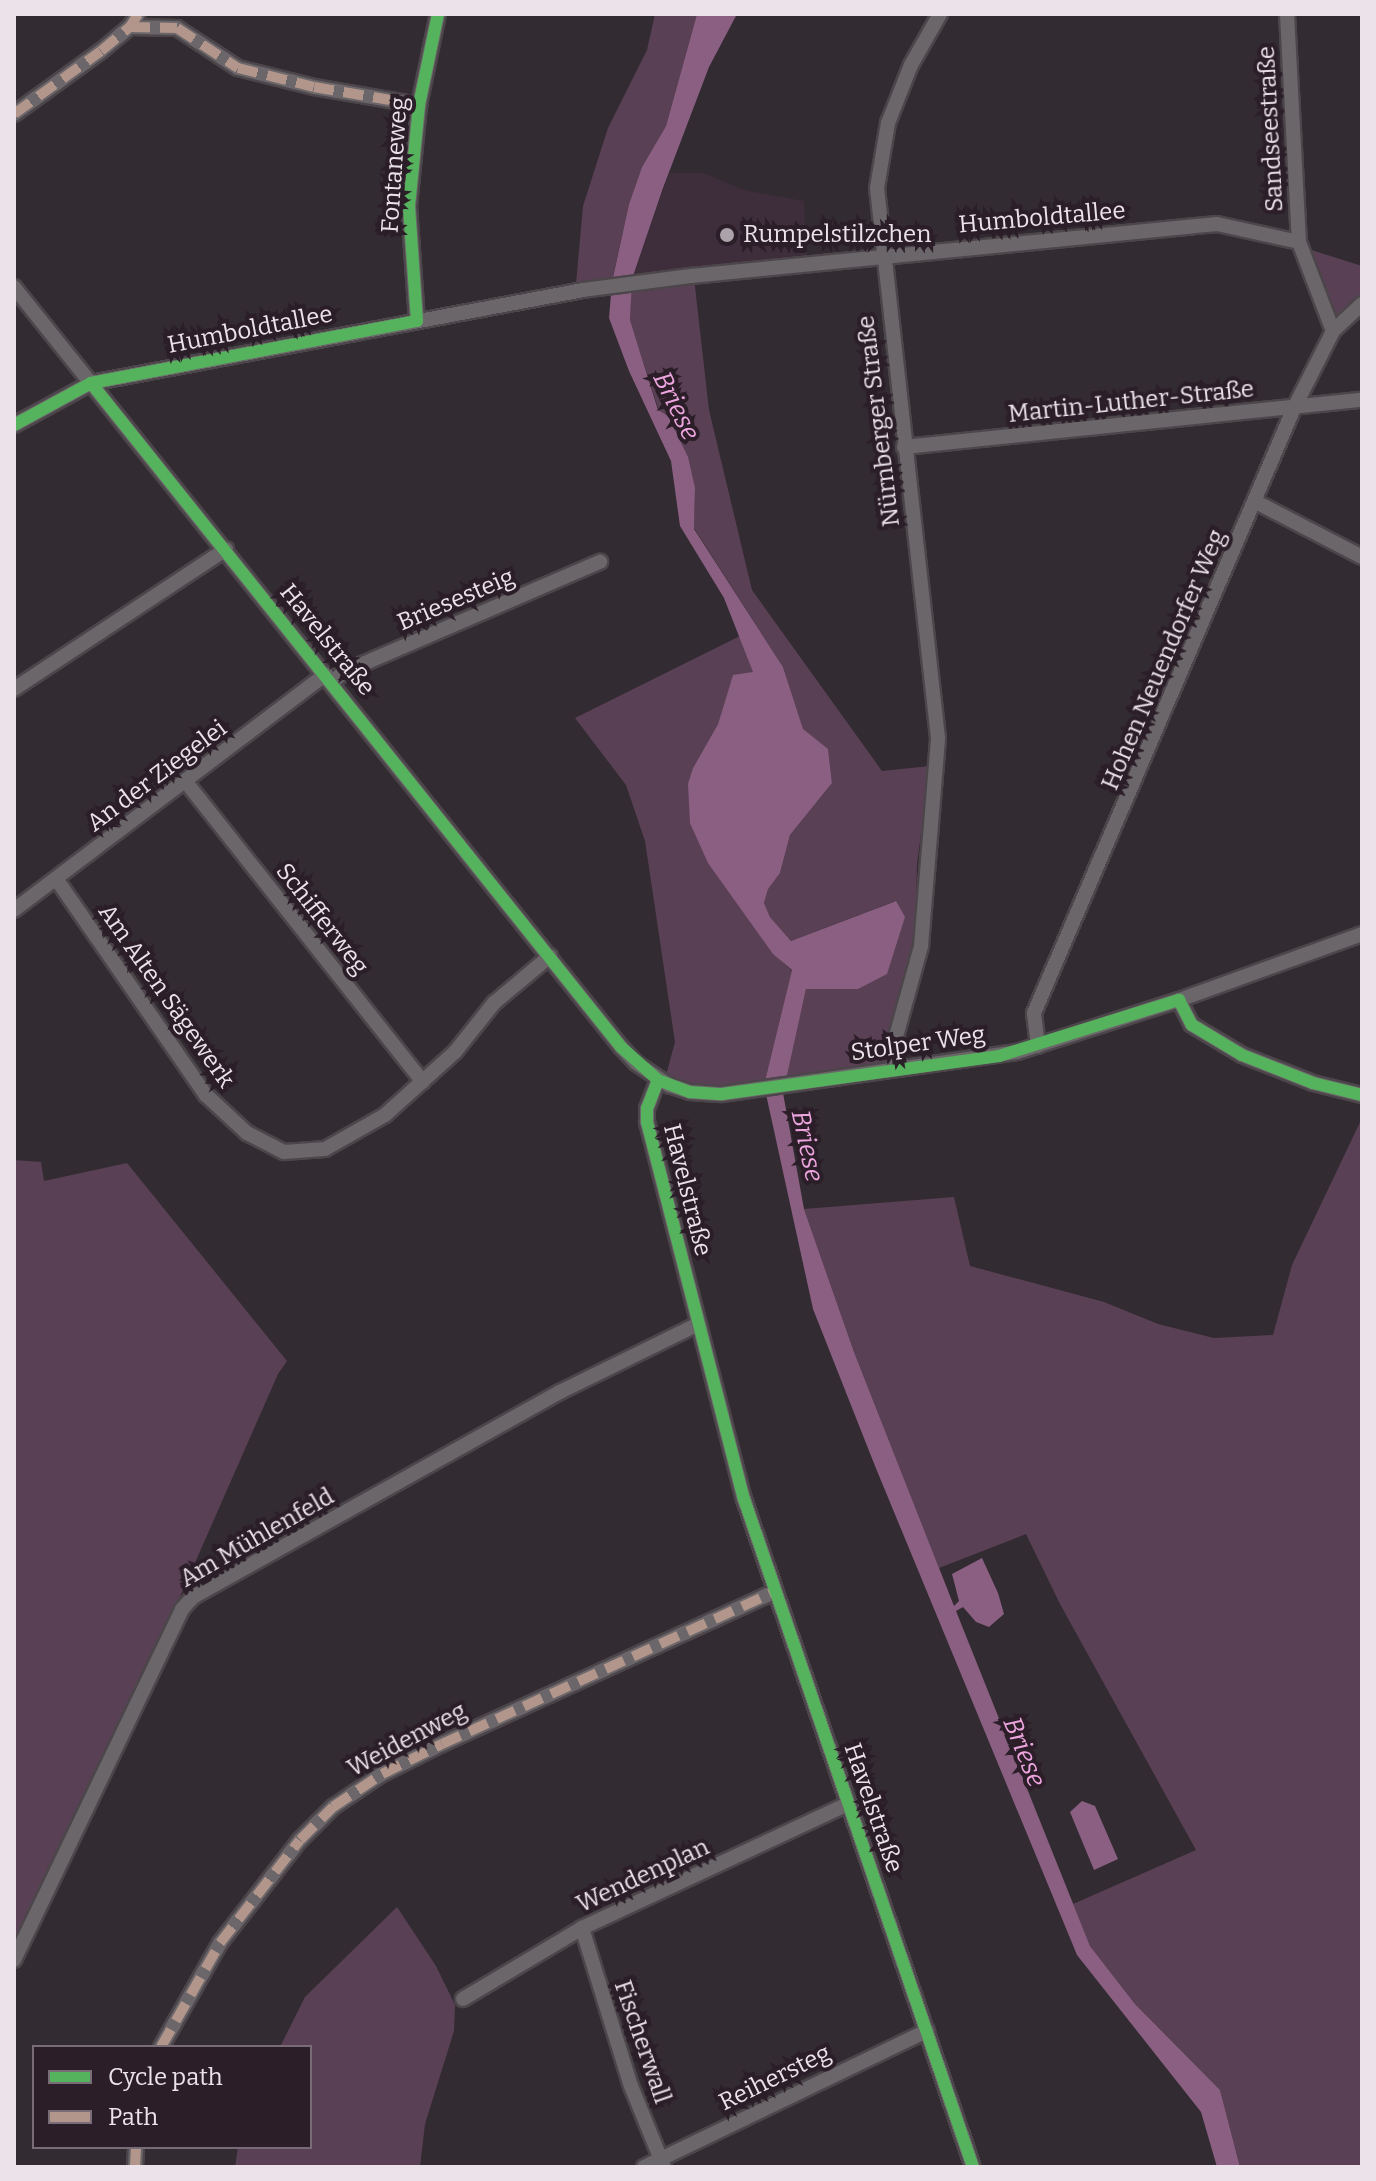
<!DOCTYPE html>
<html>
<head>
<meta charset="utf-8">
<style>
	body { margin:0 }
	#map { position:relative; width:1376px; height:2181px; overflow:hidden; background:#322b31; font-family:Bitter,serif }
	div>[style] { position:absolute }
	.built>* { inset:0; background:#3e2d3b }
	.green>* { inset:0; background:#5a4055 }
	.water>* { inset:0; background:#8a5f82 }
	.roads { filter:drop-shadow(2px 0 #4c464b) drop-shadow(-2px 0 #4c464b) drop-shadow(0 2px #4c464b) drop-shadow(0 -2px #4c464b) }
	.minor>* { height:14px; margin:-7px; padding:0 7px; transform-origin:7px; border-radius:7px; background:#6b666a }
	.quiet>* { height:10px; margin-top:-5px; transform-origin:0; background:repeating-linear-gradient(90deg,#b2968c 0 20px,transparent 0 30px) }
	.cycleway>* { height:12px; margin:-6px; padding:0 6px; transform-origin:6px; border-radius:6px; background:#56b35d }
	.dots>* { width:22px; height:22px; translate:-50% -50%; box-sizing:border-box; border:4px solid #2b1e28; border-radius:50% }
	span { translate:-50% -50%; white-space:nowrap; text-align:center; line-height:1.15; -webkit-text-stroke:8px #2b1e28; paint-order:stroke }
	.street-label { font-size:24px; color:#ece3ea }
	.poi-label { font-size:24px; color:#ece3ea }
	.left { translate:0 -50%; text-align:left }
	.water-label { font-size:26px; color:#eca5de; font-style:italic }
	.frame { position:absolute; inset:0; border:16px solid #ece3ea; pointer-events:none }
	.legend { position:absolute; left:32px; top:2045px; width:280px; height:104px; box-sizing:border-box; background:#2b1e28; border:2px solid #786d76; margin:0; padding:10px 14px; list-style:none; font-size:24px; color:#ece3ea }
	.legend li { display:flex; align-items:center; gap:16px; height:40px }
	.legend b { width:40px; border:2px solid #786d76 }
</style>
</head>
<body>
<div id="map">
	<div class="built">
		<div style="clip-path:polygon(669px 173px,704px 173px,744px 190px,804px 201px,807px 260px,632px 279px)"></div>
	</div>
	<div class="green">
		<div style="clip-path:polygon(655px 14px,697px 14px,666px 126px,642px 167px,629px 204px,612px 281px,575px 295px,583px 206px,608px 128px,647px 50px)"></div>
		<div style="clip-path:polygon(1305px 248px,1362px 266px,1362px 298px,1336px 322px)"></div>
		<div style="clip-path:polygon(694px 278px,709px 410px,752px 590px,882px 771px,930px 766px,917px 864px,915px 963px,893px 1066px,784px 1083px,806px 989px,858px 989px,895px 901px,791px 941px,770px 917px,764px 903px,768px 888px,780px 873px,790px 835px,832px 783px,828px 750px,803px 730px,783px 667px,694px 528px,695px 488px,659px 411px,630px 321px,631px 287px)"></div>
		<div style="clip-path:polygon(740px 636px,754px 673px,733px 676px,718px 724px,693px 768px,751px 923px,773px 953px,792px 971px,764px 1085px,704px 1091px,665px 1079px,675px 1042px,645px 841px,626px 785px,575px 718px)"></div>
		<div style="clip-path:polygon(1362px 1118px,1362px 2167px,1240px 2167px,1220px 2090px,1135px 2004px,1090px 1946px,1073px 1904px,1196px 1850px,1060px 1604px,1026px 1534px,939px 1568px,854px 1352px,804px 1209px,954px 1197px,970px 1266px,1104px 1302px,1158px 1324px,1214px 1338px,1273px 1335px,1292px 1265px)"></div>
		<div style="clip-path:polygon(14px 1160px,41px 1162px,44px 1181px,127px 1163px,287px 1361px,278px 1374px,179px 1599px,14px 1947px)"></div>
		<div style="clip-path:polygon(397px 1907px,436px 1966px,455px 2005px,454px 2031px,425px 2124px,420px 2167px,235px 2167px,238px 2147px,310px 2147px,310px 2047px,280px 2047px,305px 1997px)"></div>
	</div>
	<div class="water">
		<div style="clip-path:polygon(697px 14px,737px 14px,709px 67px,663px 188px,632px 279px,630px 320px,658px 410px,668px 416px,688px 457px,695px 488px,694px 529px,783px 667px,803px 729px,828px 749px,832px 783px,790px 835px,780px 873px,768px 889px,764px 903px,770px 917px,791px 941px,896px 901px,905px 917px,887px 974px,858px 989px,806px 989px,783px 1093px,804px 1209px,854px 1352px,954px 1606px,959px 1601px,952px 1574px,982px 1558px,998px 1593px,1004px 1614px,989px 1627px,976px 1622px,963px 1607px,956px 1611px,1090px 1946px,1135px 2004px,1220px 2090px,1240px 2167px,1217px 2167px,1201px 2112px,1077px 1955px,875px 1466px,813px 1309px,764px 1085px,792px 970px,773px 954px,708px 863px,690px 823px,688px 784px,693px 768px,718px 724px,733px 675px,753px 672px,724px 598px,680px 526px,671px 461px,629px 371px,609px 318px,612px 282px,629px 204px,642px 167px,666px 126px)"></div>
		<div style="clip-path:polygon(1082px 1801px,1095px 1806px,1118px 1859px,1094px 1870px,1070px 1812px)"></div>
	</div>
	<div class="roads">
		<div class="minor">
			<div style="left:1287px;top:14px;width:228px;rotate:87deg"></div>
			<div style="left:130px;top:27px;width:47px;rotate:1.2deg"></div>
			<div style="left:177px;top:28px;width:73px;rotate:33.3deg"></div>
			<div style="left:238px;top:68px;width:78px;rotate:14deg"></div>
			<div style="left:314px;top:87px;width:107px;rotate:9.7deg"></div>
			<div style="left:14px;top:114px;width:107px;rotate:-35.9deg"></div>
			<div style="left:101px;top:51px;width:38px;rotate:-40deg"></div>
			<div style="left:130px;top:27px;width:15px;rotate:-58deg"></div>
			<div style="left:14px;top:287px;width:973px;rotate:51.39deg"></div>
			<div style="left:621px;top:1047px;width:22px;rotate:47deg"></div>
			<div style="left:636px;top:1063px;width:40px;rotate:34deg"></div>
			<div style="left:669px;top:1085px;width:22px;rotate:18deg"></div>
			<div style="left:690px;top:1092px;width:32px;rotate:4deg"></div>
			<div style="left:722px;top:1094px;width:298px;rotate:-8.1deg"></div>
			<div style="left:1017px;top:1052px;width:170px;rotate:-17.8deg"></div>
			<div style="left:1179px;top:1000px;width:195px;rotate:-19.8deg"></div>
			<div style="left:417px;top:321px;width:115px;rotate:-94deg"></div>
			<div style="left:409px;top:206px;width:101px;rotate:-84.3deg"></div>
			<div style="left:419px;top:105px;width:93px;rotate:-78.2deg"></div>
			<div style="left:14px;top:425px;width:88px;rotate:-28.6deg"></div>
			<div style="left:91px;top:383px;width:501px;rotate:-10.7deg"></div>
			<div style="left:583px;top:290px;width:109px;rotate:-7.4deg"></div>
			<div style="left:691px;top:276px;width:529px;rotate:-5.65deg"></div>
			<div style="left:1217px;top:224px;width:84px;rotate:12.4deg"></div>
			<div style="left:1299px;top:242px;width:95px;rotate:69.1deg"></div>
			<div style="left:904px;top:447px;width:460px;rotate:-5.9deg"></div>
			<div style="left:1256px;top:502px;width:119px;rotate:27.4deg"></div>
			<div style="left:332px;top:682px;width:16px;rotate:-40deg"></div>
			<div style="left:344px;top:672px;width:279px;rotate:-23.3deg"></div>
			<div style="left:14px;top:689px;width:254px;rotate:-33.4deg"></div>
			<div style="left:186px;top:782px;width:382px;rotate:51.7deg"></div>
			<div style="left:57px;top:880px;width:262px;rotate:55.3deg"></div>
			<div style="left:206px;top:1095px;width:56px;rotate:42.8deg"></div>
			<div style="left:247px;top:1133px;width:42px;rotate:27.2deg"></div>
			<div style="left:284px;top:1152px;width:41px;rotate:-4.2deg"></div>
			<div style="left:325px;top:1149px;width:69px;rotate:-29.5deg"></div>
			<div style="left:385px;top:1115px;width:94px;rotate:-42deg"></div>
			<div style="left:455px;top:1052px;width:63px;rotate:-51.5deg"></div>
			<div style="left:494px;top:1003px;width:73px;rotate:-40deg"></div>
			<div style="left:14px;top:910px;width:391px;rotate:-37.1deg"></div>
			<div style="left:1179px;top:1000px;width:28px;rotate:63deg"></div>
			<div style="left:1192px;top:1025px;width:58px;rotate:31deg"></div>
			<div style="left:1242px;top:1055px;width:76px;rotate:21.5deg"></div>
			<div style="left:1313px;top:1083px;width:50px;rotate:13.8deg"></div>
			<div style="left:1038px;top:1046px;width:33px;rotate:-97deg"></div>
			<div style="left:1034px;top:1013px;width:659px;rotate:-66.74deg"></div>
			<div style="left:1294px;top:408px;width:86px;rotate:-63.1deg"></div>
			<div style="left:1333px;top:331px;width:40px;rotate:-43deg"></div>
			<div style="left:895px;top:1069px;width:29px;rotate:-90deg"></div>
			<div style="left:895px;top:1040px;width:98px;rotate:-74.5deg"></div>
			<div style="left:921px;top:946px;width:209px;rotate:-85.3deg"></div>
			<div style="left:938px;top:738px;width:553px;rotate:-96.33deg"></div>
			<div style="left:877px;top:188px;width:66px;rotate:-80.4deg"></div>
			<div style="left:888px;top:123px;width:62px;rotate:-68.4deg"></div>
			<div style="left:911px;top:65px;width:59px;rotate:-60.4deg"></div>
			<div style="left:658px;top:1080px;width:30px;rotate:111deg"></div>
			<div style="left:647px;top:1108px;width:14px;rotate:90deg"></div>
			<div style="left:647px;top:1122px;width:389px;rotate:75.6deg"></div>
			<div style="left:744px;top:1499px;width:706px;rotate:71.08deg"></div>
			<div style="left:582px;top:1928px;width:165px;rotate:72.8deg"></div>
			<div style="left:631px;top:2086px;width:87px;rotate:67.8deg"></div>
			<div style="left:14px;top:1960px;width:389px;rotate:-64.4deg"></div>
			<div style="left:182px;top:1609px;width:16px;rotate:-47deg"></div>
			<div style="left:193px;top:1597px;width:420px;rotate:-29.2deg"></div>
			<div style="left:560px;top:1392px;width:154px;rotate:-26.2deg"></div>
			<div style="left:463px;top:1999px;width:139px;rotate:-30.8deg"></div>
			<div style="left:582px;top:1928px;width:293px;rotate:-25deg"></div>
			<div style="left:161px;top:2047px;width:120px;rotate:-60.4deg"></div>
			<div style="left:220px;top:1943px;width:130px;rotate:-52.2deg"></div>
			<div style="left:300px;top:1840px;width:47px;rotate:-45deg"></div>
			<div style="left:333px;top:1807px;width:59px;rotate:-34deg"></div>
			<div style="left:382px;top:1774px;width:67px;rotate:-26.6deg"></div>
			<div style="left:442px;top:1744px;width:365px;rotate:-24.6deg"></div>
			<div style="left:135px;top:2167px;width:20px;rotate:-87deg"></div>
			<div style="left:644px;top:2167px;width:314px;rotate:-25.7deg"></div>
		</div>
	</div>
	<div class="quiet">
		<div style="left:130px;top:27px;width:47px;rotate:1.2deg"></div>
		<div style="left:177px;top:28px;width:73px;rotate:33.3deg"></div>
		<div style="left:238px;top:68px;width:78px;rotate:14deg"></div>
		<div style="left:314px;top:87px;width:107px;rotate:9.7deg"></div>
		<div style="left:14px;top:114px;width:107px;rotate:-35.9deg"></div>
		<div style="left:101px;top:51px;width:38px;rotate:-40deg"></div>
		<div style="left:130px;top:27px;width:15px;rotate:-58deg"></div>
		<div style="left:161px;top:2047px;width:120px;rotate:-60.4deg"></div>
		<div style="left:220px;top:1943px;width:130px;rotate:-52.2deg"></div>
		<div style="left:300px;top:1840px;width:47px;rotate:-45deg"></div>
		<div style="left:333px;top:1807px;width:59px;rotate:-34deg"></div>
		<div style="left:382px;top:1774px;width:67px;rotate:-26.6deg"></div>
		<div style="left:442px;top:1744px;width:365px;rotate:-24.6deg"></div>
		<div style="left:135px;top:2167px;width:20px;rotate:-87deg"></div>
	</div>
	<div class="cycleway">
		<div style="left:91px;top:383px;width:850px;rotate:51.4deg"></div>
		<div style="left:621px;top:1047px;width:50px;rotate:41.7deg"></div>
		<div style="left:658px;top:1080px;width:34px;rotate:21deg"></div>
		<div style="left:690px;top:1092px;width:32px;rotate:4deg"></div>
		<div style="left:722px;top:1094px;width:280px;rotate:-7.8deg"></div>
		<div style="left:999px;top:1056px;width:189px;rotate:-17.3deg"></div>
		<div style="left:1179px;top:1000px;width:28px;rotate:63deg"></div>
		<div style="left:1192px;top:1025px;width:58px;rotate:31deg"></div>
		<div style="left:1242px;top:1055px;width:76px;rotate:21.5deg"></div>
		<div style="left:1313px;top:1083px;width:50px;rotate:13.8deg"></div>
		<div style="left:14px;top:425px;width:88px;rotate:-28.6deg"></div>
		<div style="left:91px;top:383px;width:332px;rotate:-10.8deg"></div>
		<div style="left:417px;top:321px;width:115px;rotate:-94deg"></div>
		<div style="left:409px;top:206px;width:101px;rotate:-84.3deg"></div>
		<div style="left:419px;top:105px;width:93px;rotate:-78.2deg"></div>
		<div style="left:658px;top:1080px;width:30px;rotate:111deg"></div>
		<div style="left:647px;top:1108px;width:14px;rotate:90deg"></div>
		<div style="left:647px;top:1122px;width:389px;rotate:75.6deg"></div>
		<div style="left:744px;top:1499px;width:706px;rotate:71.08deg"></div>
	</div>
	<div class="dots">
		<div style="left:727px;top:235px;background:#aba3a9"></div>
	</div>
	<div class="street-label">
		<span style="left:1271px;top:129px;rotate:-93deg">Sandseestraße</span>
		<span style="left:395px;top:165px;rotate:-86deg">Fontaneweg</span>
		<span style="left:1042px;top:218px;rotate:-5deg">Humboldtallee</span>
		<span style="left:250px;top:330px;rotate:-11deg">Humboldtallee</span>
		<span style="left:1131px;top:402px;rotate:-6deg">Martin-Luther-Straße</span>
		<span style="left:879px;top:421px;rotate:-97deg">Nürnberger Straße</span>
		<span style="left:456px;top:600px;rotate:-23deg">Briesesteig</span>
		<span style="left:327px;top:640px;rotate:51deg">Havelstraße</span>
		<span style="left:1164px;top:660px;rotate:-67deg">Hohen Neuendorfer Weg</span>
		<span style="left:157px;top:776px;rotate:-37deg">An der Ziegelei</span>
		<span style="left:322px;top:919px;rotate:52deg">Schifferweg</span>
		<span style="left:166px;top:996px;rotate:55deg">Am Alten Sägewerk</span>
		<span style="left:918px;top:1044px;rotate:-8deg">Stolper Weg</span>
		<span style="left:687px;top:1190px;rotate:76deg">Havelstraße</span>
		<span style="left:257px;top:1538px;rotate:-30deg">Am Mühlenfeld</span>
		<span style="left:407px;top:1740px;rotate:-28deg">Weidenweg</span>
		<span style="left:873px;top:1808px;rotate:71deg">Havelstraße</span>
		<span style="left:643px;top:1876px;rotate:-25deg">Wendenplan</span>
		<span style="left:642px;top:2042px;rotate:71deg">Fischerwall</span>
		<span style="left:775px;top:2078px;rotate:-26deg">Reihersteg</span>
	</div>
	<div class="poi-label">
		<span class="left" style="left:743px;top:235px">Rumpelstilzchen</span>
	</div>
	<div class="water-label">
		<span style="left:676px;top:406px;rotate:64deg">Briese</span>
		<span style="left:807px;top:1146px;rotate:78deg">Briese</span>
		<span style="left:1024px;top:1752px;rotate:68deg">Briese</span>
	</div>
	<div class="frame"></div>
	<ul class="legend">
	<li><b style="height:10px;background:#56b35d"></b>Cycle path</li>
	<li><b style="height:10px;background:#b2968c"></b>Path</li>
	</ul>
</div>
</body>
</html>
